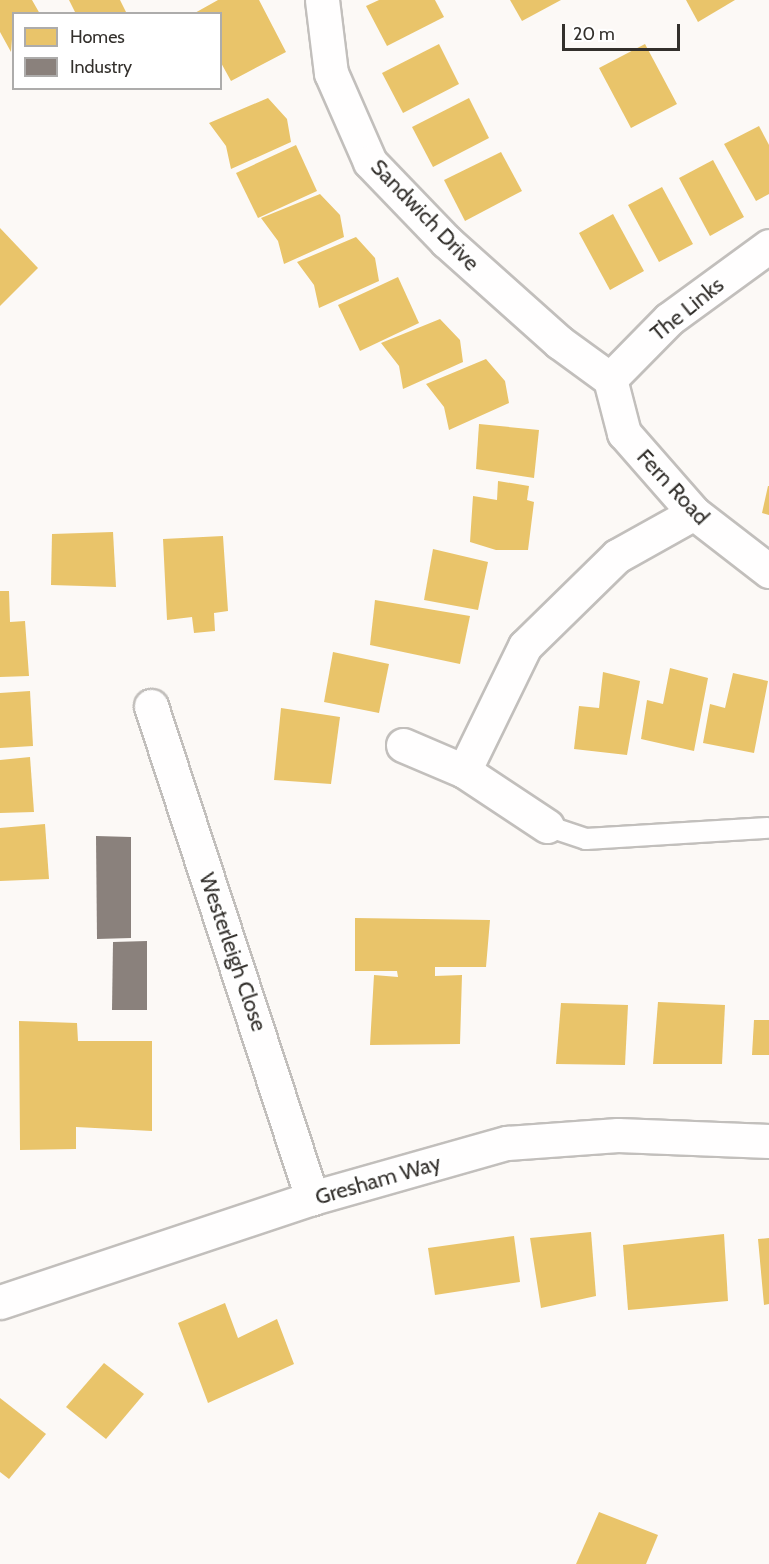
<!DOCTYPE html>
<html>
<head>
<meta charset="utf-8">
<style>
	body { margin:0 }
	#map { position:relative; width:769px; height:1564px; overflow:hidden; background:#fcf9f6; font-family:Cabin,sans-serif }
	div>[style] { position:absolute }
	.homes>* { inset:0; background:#e9c46a }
	.industry>* { inset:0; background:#8a817c }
	.roads { filter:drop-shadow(2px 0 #c2bfbc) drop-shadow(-2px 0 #c2bfbc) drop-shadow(0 2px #c2bfbc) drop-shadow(0 -2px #c2bfbc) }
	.service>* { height:20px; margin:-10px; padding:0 10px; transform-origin:10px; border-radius:10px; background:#fffefe }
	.minor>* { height:33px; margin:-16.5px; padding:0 16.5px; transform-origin:16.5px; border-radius:16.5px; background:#fffefe }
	span { translate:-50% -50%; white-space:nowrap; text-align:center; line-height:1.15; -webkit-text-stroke:6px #fff; paint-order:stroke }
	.street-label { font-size:22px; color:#33302c }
	.legend { position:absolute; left:12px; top:12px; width:210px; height:78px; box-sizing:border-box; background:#fff; border:2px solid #adacab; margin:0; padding:8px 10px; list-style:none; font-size:18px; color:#33302c }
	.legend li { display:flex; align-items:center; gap:12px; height:30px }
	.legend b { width:30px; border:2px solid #adacab }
	.scale { position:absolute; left:562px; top:24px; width:118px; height:27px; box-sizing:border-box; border:3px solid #33302c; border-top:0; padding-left:8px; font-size:18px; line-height:21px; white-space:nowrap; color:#33302c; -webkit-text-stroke:4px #fff; paint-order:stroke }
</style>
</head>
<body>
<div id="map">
	<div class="homes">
		<div style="clip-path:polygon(0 0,32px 0,40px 14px,14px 14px,11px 52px,0 32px)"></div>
		<div style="clip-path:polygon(69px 0,120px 0,127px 14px,76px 14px)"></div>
		<div style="clip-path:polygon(218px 0,259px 0,286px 52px,231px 81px,220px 61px,220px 14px,193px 14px)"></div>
		<div style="clip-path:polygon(379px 0,435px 0,444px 17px,387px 46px,366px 6px)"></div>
		<div style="clip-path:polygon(510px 0,561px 0,522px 21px)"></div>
		<div style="clip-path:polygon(686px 0,735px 0,698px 22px)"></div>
		<div style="clip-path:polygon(439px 44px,459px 84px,403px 113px,382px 73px)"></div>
		<div style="clip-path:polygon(645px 44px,677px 104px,631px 128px,599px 68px)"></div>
		<div style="clip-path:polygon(268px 98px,287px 119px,291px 142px,231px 169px,226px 146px,209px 123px)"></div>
		<div style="clip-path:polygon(469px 98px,489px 138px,433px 167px,412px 127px)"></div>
		<div style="clip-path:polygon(759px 126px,769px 145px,769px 194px,756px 201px,724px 144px)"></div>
		<div style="clip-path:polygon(296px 145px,317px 191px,258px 218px,236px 173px)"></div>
		<div style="clip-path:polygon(501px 152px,522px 191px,465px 221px,444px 180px)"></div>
		<div style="clip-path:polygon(713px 160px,744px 217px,710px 236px,679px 178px)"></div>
		<div style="clip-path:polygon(662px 187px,693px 244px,659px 262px,628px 205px)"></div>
		<div style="clip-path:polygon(320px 194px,340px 215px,344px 237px,284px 264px,278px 241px,261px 218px)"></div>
		<div style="clip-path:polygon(613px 214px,644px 271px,610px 290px,579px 233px)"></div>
		<div style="clip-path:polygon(0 228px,38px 268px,0 306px)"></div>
		<div style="clip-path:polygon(356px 237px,375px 258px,379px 281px,319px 308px,314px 285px,297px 262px)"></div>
		<div style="clip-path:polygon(398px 277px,419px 323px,360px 351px,338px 305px)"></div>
		<div style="clip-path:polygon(440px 319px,460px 340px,463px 362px,403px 389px,399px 366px,381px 343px)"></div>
		<div style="clip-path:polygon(486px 359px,505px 381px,509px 403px,449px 430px,444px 407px,426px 384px)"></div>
		<div style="clip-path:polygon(479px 424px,539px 430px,534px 478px,476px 469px)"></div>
		<div style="clip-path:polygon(498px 481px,529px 486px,527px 500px,534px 502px,528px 550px,496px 550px,470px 542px,473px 496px,497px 500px)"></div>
		<div style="clip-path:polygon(768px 486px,769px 486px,769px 515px,762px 513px)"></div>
		<div style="clip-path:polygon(113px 532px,116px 587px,51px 585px,52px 534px)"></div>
		<div style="clip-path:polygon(223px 536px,228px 611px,214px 613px,215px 631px,194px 633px,192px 617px,167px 620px,163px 539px)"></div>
		<div style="clip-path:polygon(433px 549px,488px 562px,478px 610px,424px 600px)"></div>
		<div style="clip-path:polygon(0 591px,9px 591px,10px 622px,25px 621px,29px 676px,0 677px)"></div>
		<div style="clip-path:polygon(375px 600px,470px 616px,460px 664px,370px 645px)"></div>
		<div style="clip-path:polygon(333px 652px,389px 664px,379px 713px,324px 702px)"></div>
		<div style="clip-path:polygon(670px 668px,708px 678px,694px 751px,641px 739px,647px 700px,663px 704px)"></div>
		<div style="clip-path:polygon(603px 672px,640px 681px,627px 755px,574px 749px,579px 706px,599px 708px)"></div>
		<div style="clip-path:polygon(733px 673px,768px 681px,754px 753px,703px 743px,710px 704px,725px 708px)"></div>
		<div style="clip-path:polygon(30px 691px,33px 746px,0 748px,0 693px)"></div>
		<div style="clip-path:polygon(281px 708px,340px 717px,331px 784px,274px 780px)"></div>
		<div style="clip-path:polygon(30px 757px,34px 812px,0 813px,0 760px)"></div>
		<div style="clip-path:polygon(45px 824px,49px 879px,0 881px,0 828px)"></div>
		<div style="clip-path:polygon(355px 918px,490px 920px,486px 967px,435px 967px,435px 976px,462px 975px,460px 1044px,370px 1045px,374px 975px,398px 977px,397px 971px,355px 971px)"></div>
		<div style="clip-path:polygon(658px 1002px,725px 1005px,722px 1064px,653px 1064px)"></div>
		<div style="clip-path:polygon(561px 1003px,628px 1005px,625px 1065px,556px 1064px)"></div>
		<div style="clip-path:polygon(754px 1020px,769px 1020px,769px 1055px,752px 1055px)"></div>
		<div style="clip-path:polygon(19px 1021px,77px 1023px,78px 1041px,152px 1041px,152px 1131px,76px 1127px,76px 1149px,20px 1150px)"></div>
		<div style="clip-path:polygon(591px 1232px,596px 1296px,541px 1308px,530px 1238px)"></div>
		<div style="clip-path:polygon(724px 1234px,728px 1301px,628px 1310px,623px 1245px)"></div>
		<div style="clip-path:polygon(514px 1236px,520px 1282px,435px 1295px,428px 1248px)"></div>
		<div style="clip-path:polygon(769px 1238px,769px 1304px,764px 1305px,758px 1239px)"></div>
		<div style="clip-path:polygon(225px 1303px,238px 1338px,277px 1319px,294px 1364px,208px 1403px,178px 1323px)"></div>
		<div style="clip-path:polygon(104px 1363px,144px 1394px,106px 1439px,66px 1407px)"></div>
		<div style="clip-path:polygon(0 1398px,46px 1434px,9px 1479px,0 1472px)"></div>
		<div style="clip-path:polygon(599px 1512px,658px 1535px,646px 1564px,576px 1564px)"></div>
	</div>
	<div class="industry">
		<div style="clip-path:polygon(96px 836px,131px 837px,131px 938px,97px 939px)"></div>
		<div style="clip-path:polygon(147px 941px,147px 1010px,112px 1010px,113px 942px)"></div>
	</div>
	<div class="roads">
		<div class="service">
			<div style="left:547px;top:826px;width:41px;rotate:18.4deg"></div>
			<div style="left:586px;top:839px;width:182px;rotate:-3.5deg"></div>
		</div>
		<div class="minor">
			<div style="left:322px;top:0;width:74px;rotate:83deg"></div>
			<div style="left:331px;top:73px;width:97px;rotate:66.3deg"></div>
			<div style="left:370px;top:162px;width:110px;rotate:46.1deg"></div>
			<div style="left:446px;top:241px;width:152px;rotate:41.8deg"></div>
			<div style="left:559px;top:342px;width:63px;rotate:36deg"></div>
			<div style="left:610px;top:379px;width:56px;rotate:75.5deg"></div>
			<div style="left:624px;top:433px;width:106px;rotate:48.8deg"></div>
			<div style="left:694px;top:513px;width:95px;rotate:37.7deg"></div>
			<div style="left:610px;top:379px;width:84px;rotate:-45.5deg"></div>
			<div style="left:669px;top:319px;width:124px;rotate:-36.1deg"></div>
			<div style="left:151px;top:706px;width:518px;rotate:71.88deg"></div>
			<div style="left:403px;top:745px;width:66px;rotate:23.1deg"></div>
			<div style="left:547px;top:826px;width:100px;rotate:-146.5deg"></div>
			<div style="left:464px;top:771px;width:139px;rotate:-64deg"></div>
			<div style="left:525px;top:646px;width:129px;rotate:-44.4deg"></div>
			<div style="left:617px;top:556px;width:88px;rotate:-29.2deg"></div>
			<div style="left:0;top:1302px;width:329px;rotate:-18.4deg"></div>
			<div style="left:312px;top:1198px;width:203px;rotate:-15.8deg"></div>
			<div style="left:507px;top:1143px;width:111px;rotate:-4.1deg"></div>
			<div style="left:618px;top:1135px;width:151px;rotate:2.3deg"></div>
		</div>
	</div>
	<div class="street-label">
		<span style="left:425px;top:215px;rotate:46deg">Sandwich Drive</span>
		<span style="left:687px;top:309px;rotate:-39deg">The Links</span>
		<span style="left:673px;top:487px;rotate:47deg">Fern Road</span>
		<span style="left:233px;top:952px;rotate:71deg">Westerleigh Close</span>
		<span style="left:378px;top:1180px;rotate:-16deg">Gresham Way</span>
	</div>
	<ul class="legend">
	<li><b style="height:16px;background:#e9c46a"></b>Homes</li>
	<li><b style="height:16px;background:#8a817c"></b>Industry</li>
	</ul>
	<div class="scale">20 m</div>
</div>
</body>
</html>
